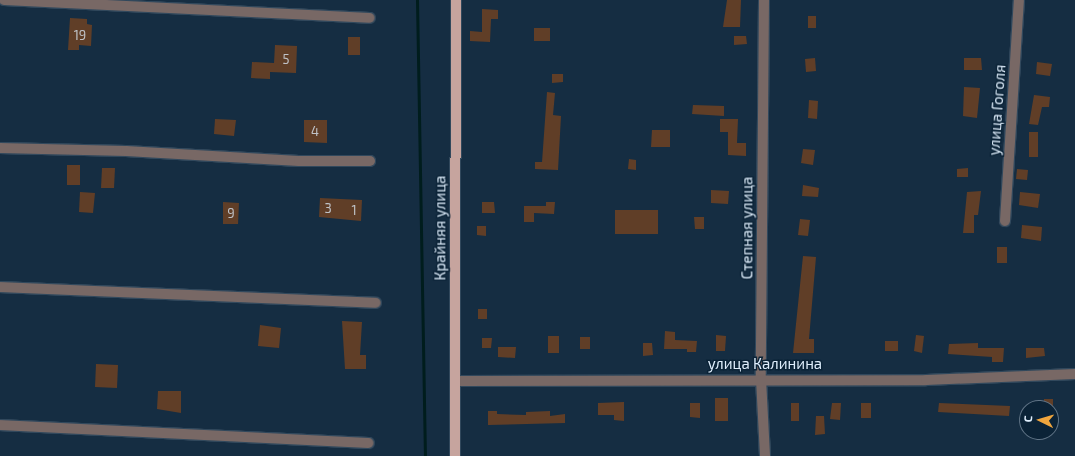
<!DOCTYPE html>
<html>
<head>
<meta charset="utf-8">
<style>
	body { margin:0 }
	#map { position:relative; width:1075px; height:456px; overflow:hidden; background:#152d42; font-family:"Exo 2",sans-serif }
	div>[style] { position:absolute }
	.stream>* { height:3px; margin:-1.5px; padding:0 1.5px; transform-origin:1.5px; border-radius:1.5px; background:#001d1d }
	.building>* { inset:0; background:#603e27 }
	.roads { filter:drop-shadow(1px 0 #31485c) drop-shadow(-1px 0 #31485c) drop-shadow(0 1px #31485c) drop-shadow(0 -1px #31485c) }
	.minor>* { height:10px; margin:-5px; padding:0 5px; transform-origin:5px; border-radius:5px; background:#786865 }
	.major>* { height:10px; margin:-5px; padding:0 5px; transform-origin:5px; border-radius:5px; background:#c6a49e }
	span { translate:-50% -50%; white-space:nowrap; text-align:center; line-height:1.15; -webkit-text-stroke:3px #0b2337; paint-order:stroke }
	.number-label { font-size:13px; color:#bfc2c7 }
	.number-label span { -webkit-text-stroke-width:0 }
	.street-label { font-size:15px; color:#dfeefc }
	.north { position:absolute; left:1019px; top:400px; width:40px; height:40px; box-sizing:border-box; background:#0b2337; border:1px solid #607486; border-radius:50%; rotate:275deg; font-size:11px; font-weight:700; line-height:16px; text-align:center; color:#dfeefc }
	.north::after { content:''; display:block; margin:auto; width:14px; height:18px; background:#f0a63e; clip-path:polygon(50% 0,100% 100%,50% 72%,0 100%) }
</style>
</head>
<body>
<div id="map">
	<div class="stream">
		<div style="left:417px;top:0;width:456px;rotate:89deg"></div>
	</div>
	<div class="building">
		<div style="clip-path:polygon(727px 0,741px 0,740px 27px,723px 27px)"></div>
		<div style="clip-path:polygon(482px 9px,498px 10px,498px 19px,491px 19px,490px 42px,470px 41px,470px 31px,482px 32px)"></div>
		<div style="clip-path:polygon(808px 16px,816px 16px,816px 28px,808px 28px)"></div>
		<div style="clip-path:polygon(70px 18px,87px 19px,87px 24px,92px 25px,91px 46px,79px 45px,79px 50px,68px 50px)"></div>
		<div style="clip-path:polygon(534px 28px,550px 28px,550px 41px,534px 41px)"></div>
		<div style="clip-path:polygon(734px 36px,746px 36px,747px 44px,734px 45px)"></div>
		<div style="clip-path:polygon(348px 37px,360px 37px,360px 55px,348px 55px)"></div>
		<div style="clip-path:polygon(275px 45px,297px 46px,296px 73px,270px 72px,270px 79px,251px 78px,252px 62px,274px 63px)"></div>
		<div style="clip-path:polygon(815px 58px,816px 71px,806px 72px,805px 59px)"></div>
		<div style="clip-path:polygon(964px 58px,981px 58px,982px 70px,964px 70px)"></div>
		<div style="clip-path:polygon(1037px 62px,1052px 64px,1050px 76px,1036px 74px)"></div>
		<div style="clip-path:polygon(552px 74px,563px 74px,563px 82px,552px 83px)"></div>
		<div style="clip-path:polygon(964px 87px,980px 88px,977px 118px,963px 116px)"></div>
		<div style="clip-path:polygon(547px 92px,555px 93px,553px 115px,561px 116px,558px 170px,535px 169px,535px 162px,542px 162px)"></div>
		<div style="clip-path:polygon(1034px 95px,1050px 97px,1049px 107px,1042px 107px,1038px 125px,1029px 124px)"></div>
		<div style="clip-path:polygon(809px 100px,818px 101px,817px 119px,808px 118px)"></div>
		<div style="clip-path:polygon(693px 105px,724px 106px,724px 116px,692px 114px)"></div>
		<div style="clip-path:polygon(215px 119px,236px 120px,234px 136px,214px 134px)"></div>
		<div style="clip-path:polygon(720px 119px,738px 119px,737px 143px,746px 143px,746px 156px,728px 155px,728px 132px,720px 132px)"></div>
		<div style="clip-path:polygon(304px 120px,327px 120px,327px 143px,304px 142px)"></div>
		<div style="clip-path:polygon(652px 130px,670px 130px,670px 147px,651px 147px)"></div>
		<div style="clip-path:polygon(1029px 132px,1038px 132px,1038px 157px,1029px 157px)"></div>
		<div style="clip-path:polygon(803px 149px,815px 150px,813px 165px,801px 163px)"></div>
		<div style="clip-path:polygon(629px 159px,636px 160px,636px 170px,628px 169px)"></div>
		<div style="clip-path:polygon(67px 165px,80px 165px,80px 185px,67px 185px)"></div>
		<div style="clip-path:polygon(102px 168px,115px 168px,114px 188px,101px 188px)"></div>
		<div style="clip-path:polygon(968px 168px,968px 177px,957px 177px,957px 169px)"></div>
		<div style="clip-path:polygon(1017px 169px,1028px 170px,1027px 180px,1016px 179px)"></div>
		<div style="clip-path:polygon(803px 185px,819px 188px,818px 197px,802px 196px)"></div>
		<div style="clip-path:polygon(711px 190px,729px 191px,728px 204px,711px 203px)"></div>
		<div style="clip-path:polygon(981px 191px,978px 215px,974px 215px,974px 233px,963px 233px,967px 192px)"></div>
		<div style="clip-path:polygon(80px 192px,95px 193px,93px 213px,79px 212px)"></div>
		<div style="clip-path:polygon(1020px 192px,1040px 194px,1038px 208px,1019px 205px)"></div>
		<div style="clip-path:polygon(320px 198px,362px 200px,361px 221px,319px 217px)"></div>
		<div style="clip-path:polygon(223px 202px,239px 203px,238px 224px,223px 224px)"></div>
		<div style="clip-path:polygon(482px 202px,494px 202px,495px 213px,482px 213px)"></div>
		<div style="clip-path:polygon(546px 202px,555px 202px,554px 214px,534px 213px,534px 222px,524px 222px,524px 206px,546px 206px)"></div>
		<div style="clip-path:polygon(615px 210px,658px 210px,658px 234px,615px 234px)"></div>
		<div style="clip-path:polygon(694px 217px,704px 217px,704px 229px,695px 229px)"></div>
		<div style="clip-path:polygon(800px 219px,810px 220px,808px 236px,798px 235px)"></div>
		<div style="clip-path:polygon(1022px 225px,1042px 227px,1041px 241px,1021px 238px)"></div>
		<div style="clip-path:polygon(477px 226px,486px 226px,486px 236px,477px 235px)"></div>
		<div style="clip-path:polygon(997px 247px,1007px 247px,1007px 263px,997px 263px)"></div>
		<div style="clip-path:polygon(803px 256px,816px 257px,809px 339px,814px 339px,814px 353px,793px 353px)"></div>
		<div style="clip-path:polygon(478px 309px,487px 309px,487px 319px,478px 319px)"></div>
		<div style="clip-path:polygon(342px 321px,362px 322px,360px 355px,366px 355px,366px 369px,345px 369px)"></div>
		<div style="clip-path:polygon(260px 325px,281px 328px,279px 348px,258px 346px)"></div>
		<div style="clip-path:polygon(665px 331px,675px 332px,675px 340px,697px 341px,696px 352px,687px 352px,687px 349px,664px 349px)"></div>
		<div style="clip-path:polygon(716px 335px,726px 336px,725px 351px,716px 351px)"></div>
		<div style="clip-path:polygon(916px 335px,924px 336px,922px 353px,914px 351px)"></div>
		<div style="clip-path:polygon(548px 336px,559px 336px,559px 353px,548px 353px)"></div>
		<div style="clip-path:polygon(580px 337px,590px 337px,590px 349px,580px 349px)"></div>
		<div style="clip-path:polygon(482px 338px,492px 338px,491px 348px,482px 348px)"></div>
		<div style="clip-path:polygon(885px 341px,898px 341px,898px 351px,885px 351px)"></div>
		<div style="clip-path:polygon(643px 343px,652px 343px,653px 355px,643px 356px)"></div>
		<div style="clip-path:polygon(978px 343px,978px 348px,1004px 348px,1003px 362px,992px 362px,992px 357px,948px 354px,949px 344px)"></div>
		<div style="clip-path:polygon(498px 347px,516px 347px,515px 358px,498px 357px)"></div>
		<div style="clip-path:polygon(1026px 348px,1044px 348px,1045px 356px,1026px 358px)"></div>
		<div style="clip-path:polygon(96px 364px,118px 365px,117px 388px,95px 387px)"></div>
		<div style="clip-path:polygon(158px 391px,181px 391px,181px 413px,157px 409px)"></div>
		<div style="clip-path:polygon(715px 398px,728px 398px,728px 421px,715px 421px)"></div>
		<div style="clip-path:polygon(1044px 399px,1053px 399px,1053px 408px,1044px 408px)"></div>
		<div style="clip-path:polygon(624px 402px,624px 421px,614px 420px,614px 415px,598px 415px,598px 403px)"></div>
		<div style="clip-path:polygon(690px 403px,700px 403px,700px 418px,690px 417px)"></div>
		<div style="clip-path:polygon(791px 403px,799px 403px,799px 421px,791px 421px)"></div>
		<div style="clip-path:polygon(832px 403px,841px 403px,840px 420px,830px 419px)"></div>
		<div style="clip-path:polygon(861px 403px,871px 403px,871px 418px,861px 418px)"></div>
		<div style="clip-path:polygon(939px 403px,1010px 406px,1009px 416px,938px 412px)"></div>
		<div style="clip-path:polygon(488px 411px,497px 411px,497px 414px,526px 415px,526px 412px,550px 411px,550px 416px,565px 414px,565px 423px,488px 425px)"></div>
		<div style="clip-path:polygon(816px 416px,824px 416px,825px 434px,815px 435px)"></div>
	</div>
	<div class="roads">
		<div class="minor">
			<div style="left:4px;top:0;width:366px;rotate:2.8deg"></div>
			<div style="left:764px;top:0;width:379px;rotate:90.5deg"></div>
			<div style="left:761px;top:379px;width:77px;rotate:87deg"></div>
			<div style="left:0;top:148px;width:126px;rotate:1.4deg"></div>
			<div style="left:126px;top:151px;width:173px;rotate:3.3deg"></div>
			<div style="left:299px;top:161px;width:71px"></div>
			<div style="left:1005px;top:221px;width:221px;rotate:-86.4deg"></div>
			<div style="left:0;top:287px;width:376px;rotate:2.4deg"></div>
			<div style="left:455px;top:381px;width:471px;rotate:-0.1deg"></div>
			<div style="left:926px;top:380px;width:149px;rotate:-2.3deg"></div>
			<div style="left:0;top:425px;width:369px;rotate:2.8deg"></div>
		</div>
		<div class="major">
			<div style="left:455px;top:456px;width:456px;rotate:-89.9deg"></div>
		</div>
	</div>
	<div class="number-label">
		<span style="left:80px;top:35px">19</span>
		<span style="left:286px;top:59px">5</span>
		<span style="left:315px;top:131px">4</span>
		<span style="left:328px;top:208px">3</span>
		<span style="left:354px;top:210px">1</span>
		<span style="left:231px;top:213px">9</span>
	</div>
	<div class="street-label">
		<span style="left:997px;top:110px;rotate:-86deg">улица Гоголя</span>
		<span style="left:440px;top:228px;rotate:-90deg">Крайняя улица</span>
		<span style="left:747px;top:228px;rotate:-90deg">Степная улица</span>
		<span style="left:765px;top:364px">улица Калинина</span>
	</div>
	<div class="north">С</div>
</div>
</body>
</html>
